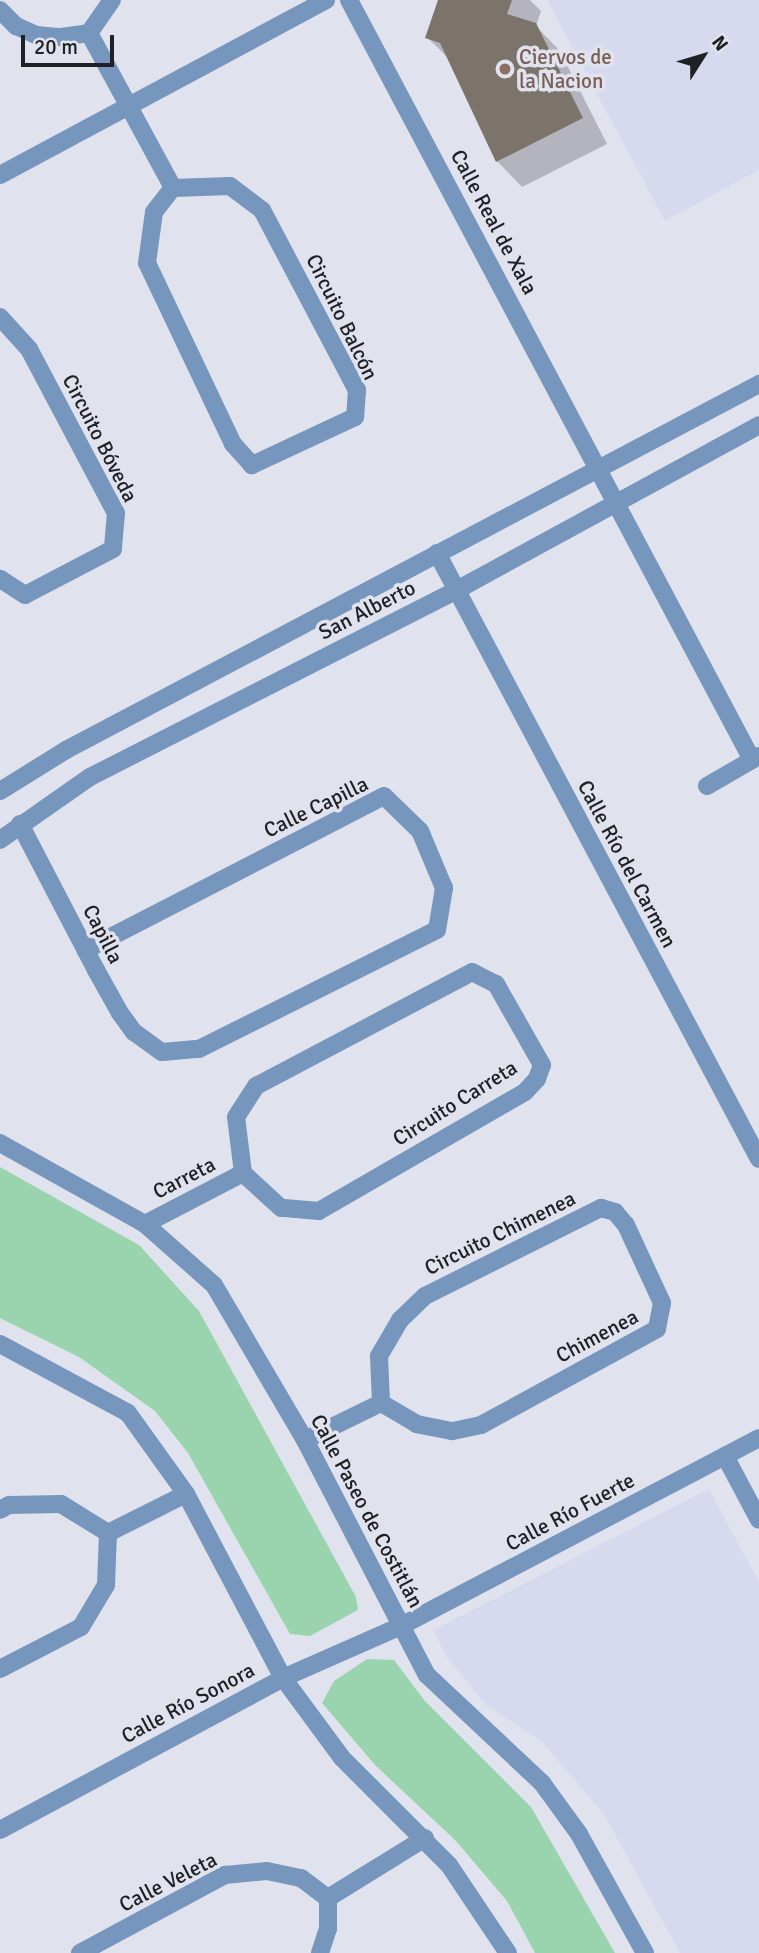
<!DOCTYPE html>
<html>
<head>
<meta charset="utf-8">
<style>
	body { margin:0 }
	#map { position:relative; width:759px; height:1953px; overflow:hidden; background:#e0e2ee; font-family:Signika,sans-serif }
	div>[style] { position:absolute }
	.built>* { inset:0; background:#d7daee }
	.green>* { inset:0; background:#9ad4ae }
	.shadow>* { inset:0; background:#0003 }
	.building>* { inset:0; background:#7c746b }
	.minor>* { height:18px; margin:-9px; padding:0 9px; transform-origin:9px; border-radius:9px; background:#7696bd }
	.tertiary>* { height:18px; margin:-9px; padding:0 9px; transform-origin:9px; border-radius:9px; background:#7696bd }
	.dots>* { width:19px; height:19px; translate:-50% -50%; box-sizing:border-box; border:4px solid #e0e2ee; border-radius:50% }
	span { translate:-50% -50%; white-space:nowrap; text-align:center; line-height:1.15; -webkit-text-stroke:7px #e0e2ee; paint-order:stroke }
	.education-label { font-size:21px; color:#785e54 }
	.left { translate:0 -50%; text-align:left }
	.street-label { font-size:21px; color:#202125 }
	.north { position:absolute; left:668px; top:21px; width:70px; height:70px; -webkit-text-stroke:5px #e0e2ee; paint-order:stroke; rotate:53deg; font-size:19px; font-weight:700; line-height:28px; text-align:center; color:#202125 }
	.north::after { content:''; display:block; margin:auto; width:24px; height:32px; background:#202125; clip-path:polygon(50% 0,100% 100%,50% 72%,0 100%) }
	.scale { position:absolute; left:21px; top:35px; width:93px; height:32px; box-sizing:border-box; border:4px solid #202125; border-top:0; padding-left:9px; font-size:21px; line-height:24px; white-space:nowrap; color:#202125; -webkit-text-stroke:5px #e0e2ee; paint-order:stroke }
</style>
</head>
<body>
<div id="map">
	<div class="built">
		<div style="clip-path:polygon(547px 0,759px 0,759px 170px,665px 221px)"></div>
		<div style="clip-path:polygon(709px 1489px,759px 1582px,759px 1953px,680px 1953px,604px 1814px,542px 1742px,487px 1706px,447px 1657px,433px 1630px)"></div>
	</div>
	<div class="green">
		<div style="clip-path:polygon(0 1167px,139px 1245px,199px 1311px,356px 1597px,358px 1610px,310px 1636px,290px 1634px,188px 1453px,155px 1411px,79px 1357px,0 1318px)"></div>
		<div style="clip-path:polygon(367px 1659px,394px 1660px,425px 1701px,531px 1807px,615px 1953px,535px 1953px,507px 1901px,456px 1841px,375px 1765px,322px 1703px,334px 1681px)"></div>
	</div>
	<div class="shadow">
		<div style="clip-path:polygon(440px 0,530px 0,541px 11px,536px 26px,560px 51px,607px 144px,522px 187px,497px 161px,449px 59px,427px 37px)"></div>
	</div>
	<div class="building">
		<div style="clip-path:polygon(438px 0,512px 0,507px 14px,536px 23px,583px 118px,496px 162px,440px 43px,425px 38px)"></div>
	</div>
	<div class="minor">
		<div style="left:349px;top:0;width:860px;rotate:62.06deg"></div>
		<div style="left:0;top:10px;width:23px;rotate:45deg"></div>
		<div style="left:16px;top:26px;width:22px;rotate:24deg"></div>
		<div style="left:36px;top:35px;width:25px;rotate:5deg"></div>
		<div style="left:61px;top:37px;width:28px;rotate:-8deg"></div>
		<div style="left:89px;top:33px;width:40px;rotate:-55.1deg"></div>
		<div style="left:89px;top:33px;width:176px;rotate:61.5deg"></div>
		<div style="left:0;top:175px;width:370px;rotate:-28.2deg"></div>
		<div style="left:230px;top:186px;width:40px;rotate:37deg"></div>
		<div style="left:262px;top:210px;width:204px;rotate:62.2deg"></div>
		<div style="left:357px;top:390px;width:27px;rotate:94deg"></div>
		<div style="left:355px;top:417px;width:114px;rotate:155deg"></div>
		<div style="left:252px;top:465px;width:28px;rotate:-132deg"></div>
		<div style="left:233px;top:444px;width:200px;rotate:-115.4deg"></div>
		<div style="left:147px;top:263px;width:51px;rotate:-82.2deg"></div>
		<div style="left:154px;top:212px;width:31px;rotate:-52deg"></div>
		<div style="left:173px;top:188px;width:57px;rotate:-2deg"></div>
		<div style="left:0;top:317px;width:43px;rotate:47.8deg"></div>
		<div style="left:29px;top:349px;width:186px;rotate:62.1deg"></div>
		<div style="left:116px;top:513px;width:36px;rotate:95deg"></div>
		<div style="left:113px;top:549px;width:99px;rotate:152.4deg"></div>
		<div style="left:25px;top:595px;width:30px;rotate:-147deg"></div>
		<div style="left:437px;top:553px;width:686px;rotate:62.02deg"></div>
		<div style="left:707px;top:786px;width:60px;rotate:-30deg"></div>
		<div style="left:20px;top:824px;width:165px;rotate:62.5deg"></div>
		<div style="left:96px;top:970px;width:49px;rotate:60.8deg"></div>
		<div style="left:120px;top:1013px;width:24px;rotate:54deg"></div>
		<div style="left:134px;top:1032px;width:34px;rotate:36deg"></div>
		<div style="left:162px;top:1052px;width:37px;rotate:-5deg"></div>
		<div style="left:199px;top:1049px;width:266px;rotate:-26.6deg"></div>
		<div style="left:437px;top:930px;width:43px;rotate:-80.5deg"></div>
		<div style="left:444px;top:888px;width:62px;rotate:-112.8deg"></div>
		<div style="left:420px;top:831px;width:50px;rotate:-135.8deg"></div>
		<div style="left:384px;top:796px;width:336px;rotate:152.7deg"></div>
		<div style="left:472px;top:972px;width:27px;rotate:27deg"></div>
		<div style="left:496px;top:984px;width:93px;rotate:60.4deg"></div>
		<div style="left:542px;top:1065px;width:15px;rotate:110deg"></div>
		<div style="left:537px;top:1079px;width:18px;rotate:133deg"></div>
		<div style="left:525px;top:1092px;width:238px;rotate:150deg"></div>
		<div style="left:319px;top:1211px;width:38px;rotate:-175deg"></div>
		<div style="left:281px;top:1208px;width:52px;rotate:-137.4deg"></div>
		<div style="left:243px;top:1173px;width:56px;rotate:-97.1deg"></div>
		<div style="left:236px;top:1117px;width:37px;rotate:-57deg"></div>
		<div style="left:256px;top:1086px;width:244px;rotate:-27.8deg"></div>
		<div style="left:601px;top:1208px;width:15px;rotate:16deg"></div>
		<div style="left:615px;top:1212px;width:17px;rotate:50deg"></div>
		<div style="left:626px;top:1225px;width:86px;rotate:65.2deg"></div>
		<div style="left:662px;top:1303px;width:26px;rotate:101deg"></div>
		<div style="left:657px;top:1329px;width:200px;rotate:151.4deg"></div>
		<div style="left:481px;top:1425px;width:30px;rotate:168deg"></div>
		<div style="left:452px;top:1431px;width:36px;rotate:-169deg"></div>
		<div style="left:417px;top:1424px;width:42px;rotate:-149.7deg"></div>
		<div style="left:381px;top:1403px;width:47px;rotate:-92.4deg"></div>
		<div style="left:379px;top:1356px;width:42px;rotate:-59.7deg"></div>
		<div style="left:400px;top:1320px;width:35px;rotate:-44deg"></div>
		<div style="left:425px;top:1296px;width:197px;rotate:-26.6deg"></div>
		<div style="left:145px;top:1224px;width:110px;rotate:-27.5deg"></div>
		<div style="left:305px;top:1440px;width:85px;rotate:-26deg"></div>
		<div style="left:725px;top:1456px;width:72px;rotate:62deg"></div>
		<div style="left:0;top:1510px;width:10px;rotate:-29deg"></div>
		<div style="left:9px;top:1505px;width:52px;rotate:-1.1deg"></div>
		<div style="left:61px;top:1504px;width:55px;rotate:31.7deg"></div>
		<div style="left:108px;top:1533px;width:87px;rotate:-26.6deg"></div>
		<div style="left:0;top:1669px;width:91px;rotate:-27.4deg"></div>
		<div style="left:81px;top:1627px;width:49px;rotate:-59.2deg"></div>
		<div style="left:106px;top:1585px;width:52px;rotate:-87.8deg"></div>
		<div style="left:0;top:1830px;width:321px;rotate:-28.2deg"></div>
		<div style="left:283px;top:1678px;width:129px;rotate:-23.8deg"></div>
		<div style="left:401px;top:1626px;width:404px;rotate:-27.7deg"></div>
		<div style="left:328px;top:1898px;width:114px;rotate:-31.7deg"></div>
		<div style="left:80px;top:1953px;width:165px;rotate:-28.3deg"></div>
		<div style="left:225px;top:1875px;width:42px;rotate:-5.4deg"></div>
		<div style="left:267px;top:1871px;width:35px;rotate:12deg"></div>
		<div style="left:301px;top:1878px;width:34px;rotate:37deg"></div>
		<div style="left:320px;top:1953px;width:25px;rotate:-72deg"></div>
		<div style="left:328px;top:1929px;width:31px;rotate:-90deg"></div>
	</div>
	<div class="tertiary">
		<div style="left:0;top:791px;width:78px;rotate:-31.8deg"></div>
		<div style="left:66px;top:750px;width:784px;rotate:-27.84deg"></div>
		<div style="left:0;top:840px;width:110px;rotate:-35deg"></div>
		<div style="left:90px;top:777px;width:410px;rotate:-27deg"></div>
		<div style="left:455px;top:591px;width:346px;rotate:-28.6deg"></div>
		<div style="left:0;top:1143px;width:166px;rotate:29.2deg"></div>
		<div style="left:145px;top:1224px;width:92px;rotate:41.5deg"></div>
		<div style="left:214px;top:1285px;width:180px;rotate:59.6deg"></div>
		<div style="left:305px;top:1440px;width:265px;rotate:62.6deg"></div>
		<div style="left:427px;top:1675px;width:158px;rotate:43.2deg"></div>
		<div style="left:542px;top:1783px;width:63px;rotate:54deg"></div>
		<div style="left:579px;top:1834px;width:136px;rotate:61deg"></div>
		<div style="left:0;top:1344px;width:145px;rotate:28.3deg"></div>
		<div style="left:128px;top:1413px;width:100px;rotate:54.4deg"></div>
		<div style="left:186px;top:1494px;width:208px;rotate:62.2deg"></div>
		<div style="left:283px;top:1678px;width:99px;rotate:53.6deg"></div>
		<div style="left:342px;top:1758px;width:151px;rotate:45deg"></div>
		<div style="left:449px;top:1865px;width:106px;rotate:56.2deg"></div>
	</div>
	<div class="dots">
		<div style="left:505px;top:69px;background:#8d6e63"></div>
	</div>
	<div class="education-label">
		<span class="left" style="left:519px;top:69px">Ciervos de<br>la Nacion</span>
	</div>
	<div class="street-label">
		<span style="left:494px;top:222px;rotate:62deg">Calle Real de Xala</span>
		<span style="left:342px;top:317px;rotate:64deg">Circuito Balcón</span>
		<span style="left:100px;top:438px;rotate:63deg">Circuito Bóveda</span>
		<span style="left:367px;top:610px;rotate:-27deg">San Alberto</span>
		<span style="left:316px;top:807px;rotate:-26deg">Calle Capilla</span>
		<span style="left:627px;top:864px;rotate:62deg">Calle Río del Carmen</span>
		<span style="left:103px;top:934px;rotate:63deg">Capilla</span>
		<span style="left:455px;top:1103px;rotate:-32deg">Circuito Carreta</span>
		<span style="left:184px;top:1178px;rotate:-27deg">Carreta</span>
		<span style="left:500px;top:1233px;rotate:-26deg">Circuito Chimenea</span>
		<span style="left:597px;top:1336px;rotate:-28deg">Chimenea</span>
		<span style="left:367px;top:1511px;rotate:62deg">Calle Paseo de Costitlán</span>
		<span style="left:570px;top:1512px;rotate:-28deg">Calle Río Fuerte</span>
		<span style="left:188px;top:1703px;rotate:-28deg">Calle Río Sonora</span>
		<span style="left:168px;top:1882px;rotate:-27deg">Calle Veleta</span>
	</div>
	<div class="north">N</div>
	<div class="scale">20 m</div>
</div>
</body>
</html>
